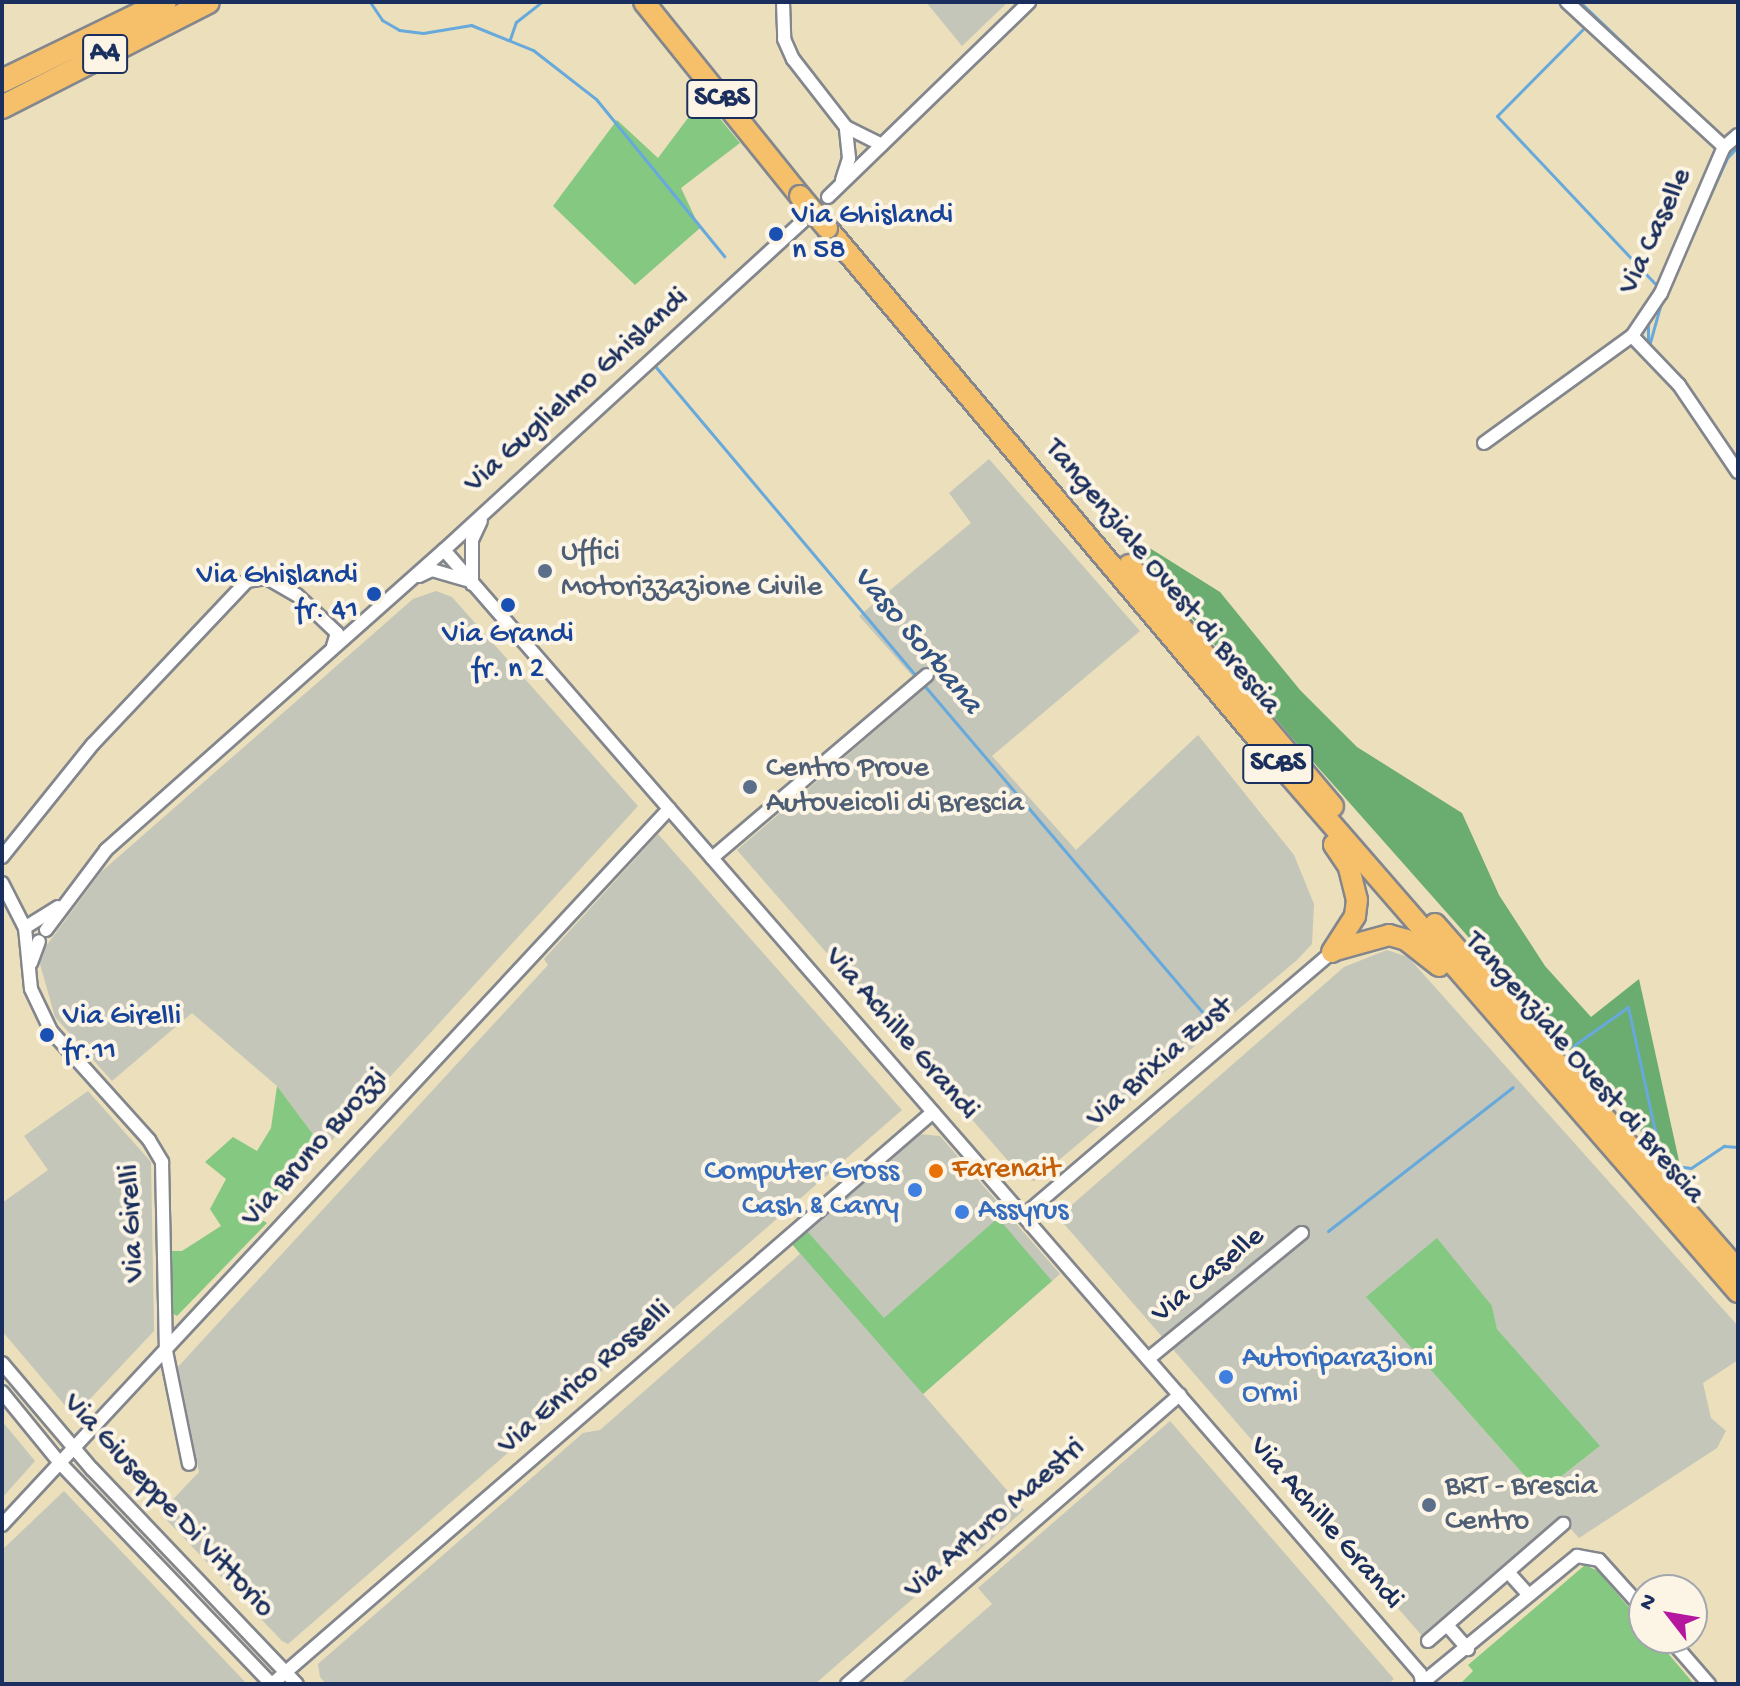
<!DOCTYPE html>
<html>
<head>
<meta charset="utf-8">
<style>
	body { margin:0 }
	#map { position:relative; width:1740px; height:1686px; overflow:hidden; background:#ebdfbc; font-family:"Gochi Hand",sans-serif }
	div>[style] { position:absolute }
	.industrial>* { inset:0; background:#c3c6b9 }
	.green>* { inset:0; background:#84c882 }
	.forest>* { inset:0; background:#6bac70 }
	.stream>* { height:3px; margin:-1.5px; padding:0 1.5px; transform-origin:1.5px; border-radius:1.5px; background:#68a9dc }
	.roads { filter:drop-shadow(2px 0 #83878d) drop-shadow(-2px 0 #83878d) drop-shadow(0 2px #83878d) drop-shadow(0 -2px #83878d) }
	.minor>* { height:12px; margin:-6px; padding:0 6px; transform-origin:6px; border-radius:6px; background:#fff }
	.trunk>* { height:20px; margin:-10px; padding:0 10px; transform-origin:10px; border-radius:10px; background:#f6c06b }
	.motorway>* { height:22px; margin:-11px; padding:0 11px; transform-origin:11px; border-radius:11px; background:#f6c06b }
	.bridges { filter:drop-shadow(2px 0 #83878d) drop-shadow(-2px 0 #83878d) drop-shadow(0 2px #83878d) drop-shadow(0 -2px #83878d) }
	.trunk-bridge>* { height:20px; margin:-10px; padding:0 10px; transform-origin:10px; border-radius:10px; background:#f6c06b }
	.dots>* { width:22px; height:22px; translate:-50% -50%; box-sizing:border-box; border:4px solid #fcf5e5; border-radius:50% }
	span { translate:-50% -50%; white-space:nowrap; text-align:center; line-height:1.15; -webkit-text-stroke:8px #fcf5e5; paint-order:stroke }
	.shield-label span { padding:2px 6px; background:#fcf5e5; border:2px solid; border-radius:6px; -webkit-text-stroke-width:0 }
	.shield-label { font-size:28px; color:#1b2f5e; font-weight:700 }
	.transit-label { font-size:30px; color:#164399 }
	.left { translate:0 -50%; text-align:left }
	.right { translate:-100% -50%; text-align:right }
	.street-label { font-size:30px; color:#1b2f5e }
	.service-label { font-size:30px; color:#4e5e75 }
	.food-label { font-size:30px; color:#c56008 }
	.shop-label { font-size:30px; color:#366cbe }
	.water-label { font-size:32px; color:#325484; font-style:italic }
	.frame { position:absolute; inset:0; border:4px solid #1b2f5e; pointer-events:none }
	.north { position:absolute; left:1628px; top:1574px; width:80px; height:80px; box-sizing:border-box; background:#fcf5e5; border:2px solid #a2a6af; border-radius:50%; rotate:301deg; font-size:22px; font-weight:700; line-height:32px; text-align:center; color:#1b2f5e }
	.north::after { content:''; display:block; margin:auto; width:28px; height:36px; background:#b5179e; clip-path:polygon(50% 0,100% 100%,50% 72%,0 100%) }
</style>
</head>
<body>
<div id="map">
	<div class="industrial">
		<div style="clip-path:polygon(926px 2px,1008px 2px,962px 46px)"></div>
		<div style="clip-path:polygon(989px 459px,1140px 631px,992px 756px,1076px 850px,1198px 735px,1294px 855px,1314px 904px,1312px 944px,1297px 960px,1034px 1181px,1023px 1178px,737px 850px,924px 689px,859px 616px,971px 523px,949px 493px)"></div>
		<div style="clip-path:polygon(436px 591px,452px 597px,638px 806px,324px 1149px,277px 1086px,192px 1013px,112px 1081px,55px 1017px,38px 957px,101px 872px,413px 599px)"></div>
		<div style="clip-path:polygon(658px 834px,902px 1110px,288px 1644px,282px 1641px,160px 1513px,199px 1472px,176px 1369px,548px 965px,544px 959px)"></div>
		<div style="clip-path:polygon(evenodd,1387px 950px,1408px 957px,1738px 1326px,1738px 1360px,1703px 1383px,1711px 1418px,1726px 1431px,1717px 1448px,1579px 1538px,1560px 1517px,1423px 1637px,1058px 1217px,1344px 967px,1387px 950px,1366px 1297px,1492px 1306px,1497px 1329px,1599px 1447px,1540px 1493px,1366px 1297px)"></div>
		<div style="clip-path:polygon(88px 1091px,151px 1162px,154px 1331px,74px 1416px,2px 1331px,2px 1203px,48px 1170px,24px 1136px)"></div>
		<div style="clip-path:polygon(919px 1134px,940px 1136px,1060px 1274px,923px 1394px,1024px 1510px,977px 1552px,972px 1547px,815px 1684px,326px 1684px,320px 1677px,318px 1664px,583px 1433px,600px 1430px,800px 1254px,792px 1244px)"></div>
		<div style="clip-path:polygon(2px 1421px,35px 1461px,2px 1498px)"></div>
		<div style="clip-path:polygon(1170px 1421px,1394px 1679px,1388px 1684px,900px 1684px,992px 1604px,978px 1588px)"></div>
		<div style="clip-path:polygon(64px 1491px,247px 1684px,2px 1684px,2px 1550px)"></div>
	</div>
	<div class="green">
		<div style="clip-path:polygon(703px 98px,740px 143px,681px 188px,700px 228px,635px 285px,553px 206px,617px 120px,658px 158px)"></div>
		<div style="clip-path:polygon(277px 1086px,324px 1149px,259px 1218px,267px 1223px,177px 1316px,172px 1313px,172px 1251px,182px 1251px,221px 1226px,210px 1209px,226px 1179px,205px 1162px,233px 1137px,257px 1151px,271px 1128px)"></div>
		<div style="clip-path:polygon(998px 1218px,1052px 1281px,923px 1394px,792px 1244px,807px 1231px,884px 1318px)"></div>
		<div style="clip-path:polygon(1437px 1238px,1492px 1306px,1497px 1329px,1600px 1446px,1540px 1493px,1366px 1297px)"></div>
		<div style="clip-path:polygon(1585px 1565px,1598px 1571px,1644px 1625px,1644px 1638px,1655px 1638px,1694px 1684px,1460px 1684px,1473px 1671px,1468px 1665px)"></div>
	</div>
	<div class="forest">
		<div style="clip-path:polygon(1116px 527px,1220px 592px,1300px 690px,1357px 747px,1462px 813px,1499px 895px,1545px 966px,1591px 1017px,1639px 979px,1683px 1179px,1292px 738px)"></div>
	</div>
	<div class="stream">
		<div style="left:370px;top:2px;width:22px;rotate:56deg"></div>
		<div style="left:382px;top:20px;width:20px;rotate:30deg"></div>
		<div style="left:399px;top:30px;width:24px;rotate:7deg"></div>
		<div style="left:423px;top:33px;width:49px;rotate:-9.5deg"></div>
		<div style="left:471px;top:25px;width:67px;rotate:22deg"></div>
		<div style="left:533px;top:50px;width:80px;rotate:37.9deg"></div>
		<div style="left:596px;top:99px;width:203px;rotate:50.8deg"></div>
		<div style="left:1558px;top:2px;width:28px;rotate:44deg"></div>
		<div style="left:1580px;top:2px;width:156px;rotate:43.7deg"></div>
		<div style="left:1583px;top:29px;width:122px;rotate:134.7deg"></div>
		<div style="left:1497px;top:116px;width:233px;rotate:46.7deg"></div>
		<div style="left:510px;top:39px;width:18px;rotate:-71deg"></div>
		<div style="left:516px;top:22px;width:33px;rotate:-38deg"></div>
		<div style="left:1707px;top:202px;width:48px;rotate:-65.6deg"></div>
		<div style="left:1727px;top:158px;width:16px;rotate:-47deg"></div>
		<div style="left:1648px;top:323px;width:19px;rotate:90deg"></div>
		<div style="left:1649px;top:346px;width:45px;rotate:-74.4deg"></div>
		<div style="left:655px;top:366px;width:408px;rotate:49.9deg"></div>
		<div style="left:1696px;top:400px;width:21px;rotate:55deg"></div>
		<div style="left:923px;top:684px;width:437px;rotate:49.6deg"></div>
		<div style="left:1573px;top:1046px;width:67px;rotate:-35.3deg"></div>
		<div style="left:1628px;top:1007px;width:141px;rotate:77.7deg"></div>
		<div style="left:1658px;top:1145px;width:28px;rotate:49deg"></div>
		<div style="left:1676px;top:1166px;width:15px;rotate:8deg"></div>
		<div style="left:1691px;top:1168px;width:40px;rotate:-34deg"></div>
		<div style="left:1724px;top:1146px;width:14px;rotate:4deg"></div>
		<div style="left:1328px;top:1231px;width:234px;rotate:-37.9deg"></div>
	</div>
	<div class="roads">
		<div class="minor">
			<div style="left:783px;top:2px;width:37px;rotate:88deg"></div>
			<div style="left:784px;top:39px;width:22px;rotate:66deg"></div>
			<div style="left:793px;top:59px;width:86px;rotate:52.1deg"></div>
			<div style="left:846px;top:127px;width:40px;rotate:26.6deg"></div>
			<div style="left:1567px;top:2px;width:214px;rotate:42.7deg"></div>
			<div style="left:1724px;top:147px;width:18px;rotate:-41deg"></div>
			<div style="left:842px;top:180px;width:23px;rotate:-72deg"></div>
			<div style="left:849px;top:158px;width:31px;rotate:-96deg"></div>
			<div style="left:828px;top:197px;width:280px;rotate:-44.1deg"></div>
			<div style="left:1632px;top:336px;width:68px;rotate:46.2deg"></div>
			<div style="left:1679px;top:385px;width:105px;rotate:55.9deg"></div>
			<div style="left:1484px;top:443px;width:183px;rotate:-35.9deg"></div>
			<div style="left:1632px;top:336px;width:52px;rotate:-56deg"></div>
			<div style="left:1661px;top:293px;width:159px;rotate:-66.7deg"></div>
			<div style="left:444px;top:550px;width:1254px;rotate:48.98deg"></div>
			<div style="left:1267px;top:1496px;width:234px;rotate:49.2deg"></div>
			<div style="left:1420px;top:1673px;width:9px;rotate:77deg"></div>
			<div style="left:419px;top:576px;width:14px;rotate:-25deg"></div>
			<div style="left:432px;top:570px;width:35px;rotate:16deg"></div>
			<div style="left:472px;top:584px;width:44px;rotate:-90deg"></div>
			<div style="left:472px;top:540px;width:21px;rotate:-65deg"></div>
			<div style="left:2px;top:857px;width:145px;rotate:-51.2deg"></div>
			<div style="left:93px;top:744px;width:224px;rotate:-46.6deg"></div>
			<div style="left:247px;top:581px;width:20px;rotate:-9deg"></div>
			<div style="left:267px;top:578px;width:34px;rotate:30deg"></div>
			<div style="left:297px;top:595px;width:55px;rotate:43.5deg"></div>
			<div style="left:337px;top:633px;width:14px;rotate:107deg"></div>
			<div style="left:712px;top:858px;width:282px;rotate:-40.4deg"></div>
			<div style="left:2px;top:883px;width:51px;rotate:62.9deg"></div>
			<div style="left:58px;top:907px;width:39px;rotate:148deg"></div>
			<div style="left:25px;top:928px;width:61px;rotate:84.4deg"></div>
			<div style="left:31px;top:989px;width:47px;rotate:64.5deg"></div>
			<div style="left:51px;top:1031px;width:147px;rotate:48deg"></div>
			<div style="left:149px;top:1140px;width:26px;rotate:59deg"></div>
			<div style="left:162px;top:1162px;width:189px;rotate:88.8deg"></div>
			<div style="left:166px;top:1351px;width:115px;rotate:78.5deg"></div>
			<div style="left:46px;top:930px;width:100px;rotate:-53.1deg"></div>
			<div style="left:106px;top:850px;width:452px;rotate:-41.6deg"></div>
			<div style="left:444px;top:550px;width:491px;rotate:-42.5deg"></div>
			<div style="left:31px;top:963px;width:23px;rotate:-70deg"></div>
			<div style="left:1023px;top:1216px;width:406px;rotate:-40.5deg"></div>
			<div style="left:1148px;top:1359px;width:199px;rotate:-39.3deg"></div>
			<div style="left:2px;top:1363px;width:139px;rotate:49.7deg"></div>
			<div style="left:92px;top:1469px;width:297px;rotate:46.4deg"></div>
			<div style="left:2px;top:1392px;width:92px;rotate:50.8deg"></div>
			<div style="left:60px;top:1463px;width:306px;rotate:46.3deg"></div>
			<div style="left:2px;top:1525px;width:979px;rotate:-47.03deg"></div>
			<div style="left:1508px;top:1572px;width:31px;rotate:48deg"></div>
			<div style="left:1447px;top:1625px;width:32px;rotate:49deg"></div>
			<div style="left:1669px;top:1638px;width:61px;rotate:49deg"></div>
			<div style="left:1428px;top:1641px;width:179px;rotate:-40.9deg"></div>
			<div style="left:272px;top:1684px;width:874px;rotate:-40.87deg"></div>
			<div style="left:847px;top:1684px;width:441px;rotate:-41deg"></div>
			<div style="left:1421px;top:1684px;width:202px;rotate:-39.4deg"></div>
			<div style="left:1577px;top:1556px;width:22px;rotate:10deg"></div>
			<div style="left:1599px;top:1560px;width:67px;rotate:48deg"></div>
		</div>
		<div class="trunk">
			<div style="left:644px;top:2px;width:249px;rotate:51.2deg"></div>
			<div style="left:827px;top:228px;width:675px;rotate:49.87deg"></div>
			<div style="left:1262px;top:744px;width:726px;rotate:49.02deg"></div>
			<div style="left:1129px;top:565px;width:316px;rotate:49.8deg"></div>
			<div style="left:1435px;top:924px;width:460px;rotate:48.8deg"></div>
			<div style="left:1335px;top:950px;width:56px;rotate:-15.5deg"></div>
			<div style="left:1389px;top:935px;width:18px;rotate:16deg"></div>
			<div style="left:1406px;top:940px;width:42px;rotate:38.2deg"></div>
			<div style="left:1332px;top:952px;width:43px;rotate:-57.4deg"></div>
			<div style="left:1355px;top:916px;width:16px;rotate:-83deg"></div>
			<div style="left:1357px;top:900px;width:34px;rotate:-104deg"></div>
			<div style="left:1349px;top:867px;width:27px;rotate:-124deg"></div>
		</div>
		<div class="motorway">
			<div style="left:2px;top:81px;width:181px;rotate:-25.9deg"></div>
			<div style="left:2px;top:107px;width:231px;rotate:-27deg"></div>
		</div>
	</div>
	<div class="bridges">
		<div class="trunk-bridge">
			<div style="left:800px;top:196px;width:42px;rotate:49.8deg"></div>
		</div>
	</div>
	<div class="dots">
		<div style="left:776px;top:234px;background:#1a4fb4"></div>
		<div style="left:545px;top:571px;background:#5c6f8a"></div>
		<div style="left:374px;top:594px;background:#1a4fb4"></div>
		<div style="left:508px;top:605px;background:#1a4fb4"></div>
		<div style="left:750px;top:787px;background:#5c6f8a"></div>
		<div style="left:47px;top:1035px;background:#1a4fb4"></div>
		<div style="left:936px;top:1171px;background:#e8710a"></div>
		<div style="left:915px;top:1190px;background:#3f7fe0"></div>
		<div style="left:962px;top:1212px;background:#3f7fe0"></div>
		<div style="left:1226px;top:1377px;background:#3f7fe0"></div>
		<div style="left:1429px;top:1505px;background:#5c6f8a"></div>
	</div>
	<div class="shield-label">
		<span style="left:105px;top:54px">A4</span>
		<span style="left:722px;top:99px">SCBS</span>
		<span style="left:1278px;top:764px">SCBS</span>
	</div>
	<div class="transit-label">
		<span class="left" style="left:792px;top:234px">Via Ghislandi<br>n 58</span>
		<span class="right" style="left:358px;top:594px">Via Ghislandi<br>fr. 41</span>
		<span style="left:508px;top:653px">Via Grandi<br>fr. n 2</span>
		<span class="left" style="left:63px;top:1035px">Via Girelli<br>fr.11</span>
	</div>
	<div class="street-label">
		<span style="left:1657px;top:232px;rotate:-65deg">Via Caselle</span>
		<span style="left:578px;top:392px;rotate:-42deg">Via Guglielmo Ghislandi</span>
		<span style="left:1161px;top:578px;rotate:50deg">Tangenziale Ovest di Brescia</span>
		<span style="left:900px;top:1035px;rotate:49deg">Via Achille Grandi</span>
		<span style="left:1161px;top:1064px;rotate:-41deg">Via Brixia Zust</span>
		<span style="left:1583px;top:1069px;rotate:49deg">Tangenziale Ovest di Brescia</span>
		<span style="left:316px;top:1149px;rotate:-48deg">Via Bruno Buozzi</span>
		<span style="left:134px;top:1223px;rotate:-93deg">Via Girelli</span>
		<span style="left:1209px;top:1276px;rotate:-39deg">Via Caselle</span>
		<span style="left:586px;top:1379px;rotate:-41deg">Via Enrico Rosselli</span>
		<span style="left:167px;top:1507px;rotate:47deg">Via Giuseppe Di Vittorio</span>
		<span style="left:996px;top:1520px;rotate:-41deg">Via Arturo Maestri</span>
		<span style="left:1325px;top:1524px;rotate:49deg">Via Achille Grandi</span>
	</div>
	<div class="service-label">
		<span class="left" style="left:561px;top:571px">Uffici<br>Motorizzazione Civile</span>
		<span class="left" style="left:766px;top:787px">Centro Prove<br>Autoveicoli di Brescia</span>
		<span class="left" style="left:1445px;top:1505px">BRT - Brescia<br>Centro</span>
	</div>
	<div class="food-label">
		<span class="left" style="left:952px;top:1171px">Farenait</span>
	</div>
	<div class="shop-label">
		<span class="right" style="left:899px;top:1190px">Computer Gross<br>Cash &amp; Carry</span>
		<span class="left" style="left:978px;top:1212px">Assyrus</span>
		<span class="left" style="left:1242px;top:1377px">Autoriparazioni<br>Ormi</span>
	</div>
	<div class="water-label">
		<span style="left:916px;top:641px;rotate:50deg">Vaso Sorbana</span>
	</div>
	<div class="frame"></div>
	<div class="north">N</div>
</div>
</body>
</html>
